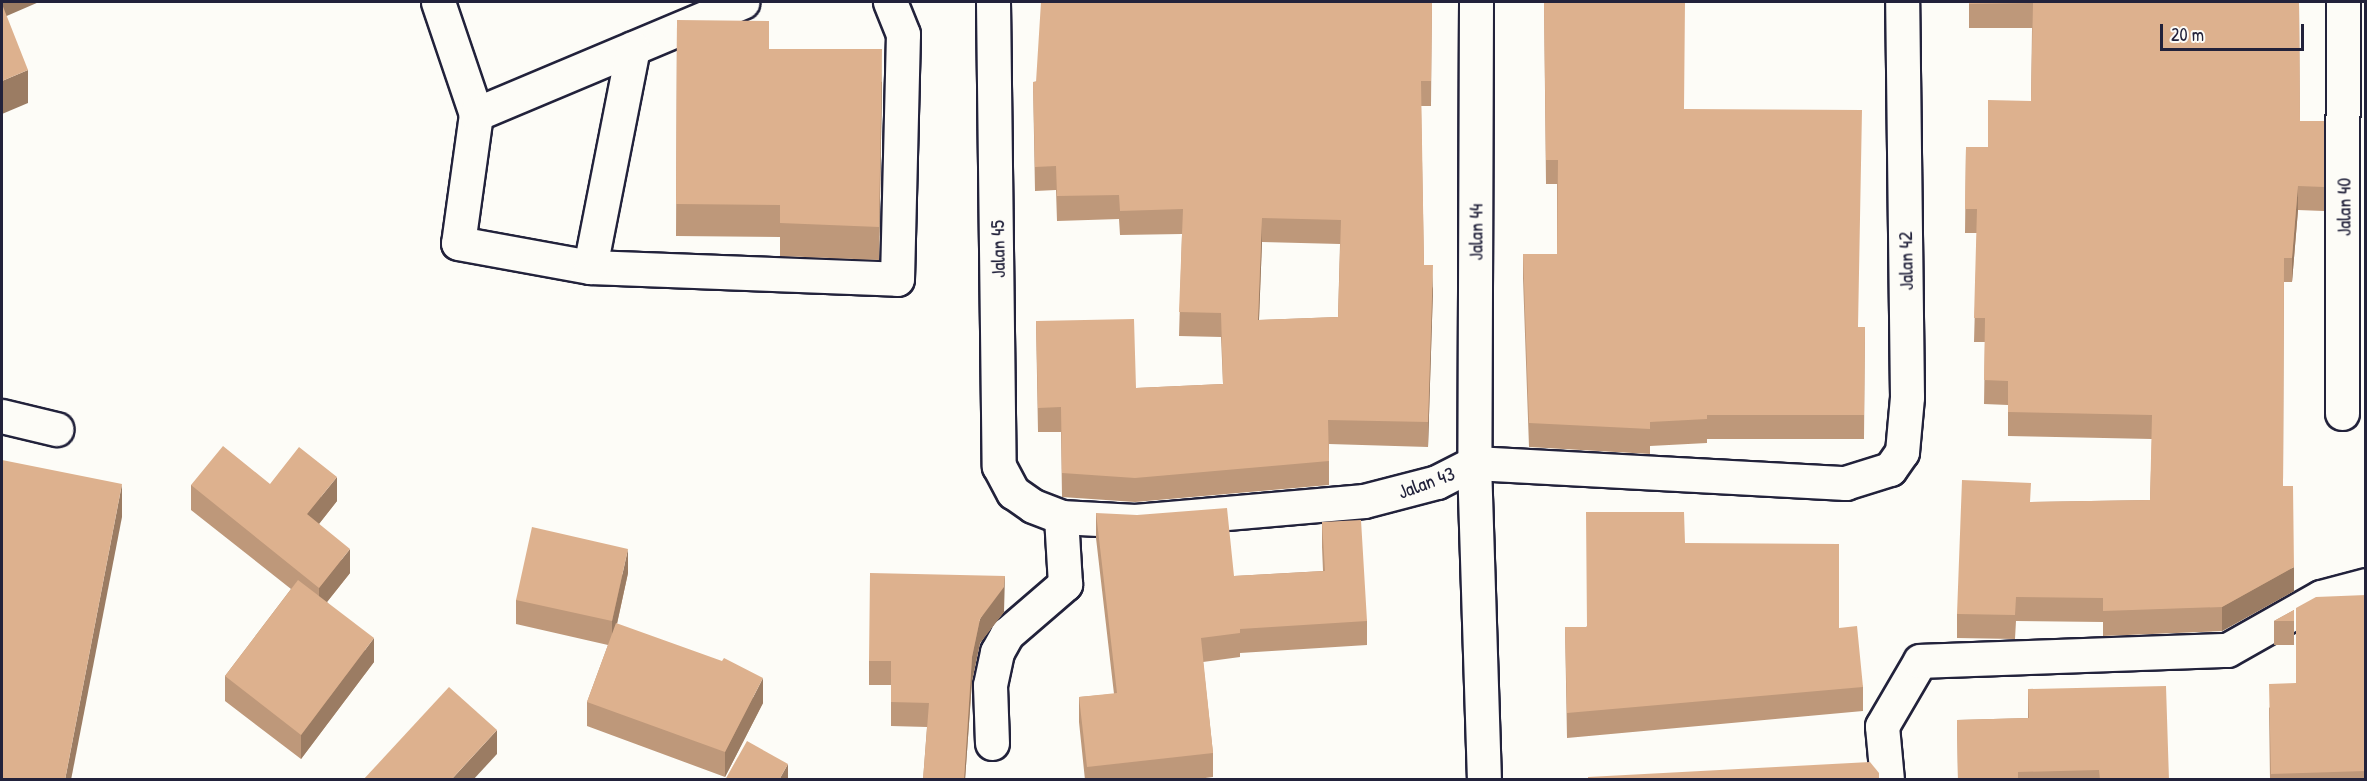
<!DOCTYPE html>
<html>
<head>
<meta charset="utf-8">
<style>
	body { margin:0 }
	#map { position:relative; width:2367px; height:781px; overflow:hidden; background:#fdfcf7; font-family:"Patrick Hand",sans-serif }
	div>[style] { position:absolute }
	.roads { filter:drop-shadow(2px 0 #22223b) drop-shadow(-2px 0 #22223b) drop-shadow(0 2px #22223b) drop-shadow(0 -2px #22223b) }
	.minor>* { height:33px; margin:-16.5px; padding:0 16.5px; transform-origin:16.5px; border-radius:16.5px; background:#fdfcf7 }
	.wall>* { inset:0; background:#be987a }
	.shaded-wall>* { inset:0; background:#9b7c63 }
	.building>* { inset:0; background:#ddb18e }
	span { translate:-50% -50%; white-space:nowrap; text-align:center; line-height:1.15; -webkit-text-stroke:4.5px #fdfcf7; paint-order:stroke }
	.street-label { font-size:20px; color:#22223b }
	.frame { position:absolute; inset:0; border:3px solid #22223b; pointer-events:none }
	.scale { position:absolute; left:2160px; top:24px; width:144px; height:27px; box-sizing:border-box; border:3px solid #22223b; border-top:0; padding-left:8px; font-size:18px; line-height:21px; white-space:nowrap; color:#22223b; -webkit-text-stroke:4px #fdfcf7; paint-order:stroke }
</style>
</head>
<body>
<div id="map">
	<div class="roads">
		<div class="minor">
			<div style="left:438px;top:2px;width:118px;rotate:71.3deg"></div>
			<div style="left:476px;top:114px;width:130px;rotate:97.9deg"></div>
			<div style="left:458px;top:243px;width:134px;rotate:10.3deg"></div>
			<div style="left:590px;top:267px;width:307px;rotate:2.2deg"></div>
			<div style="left:897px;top:279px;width:245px;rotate:-88.6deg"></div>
			<div style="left:903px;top:34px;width:35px;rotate:-112deg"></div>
			<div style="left:993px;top:2px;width:464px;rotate:89.3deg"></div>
			<div style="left:999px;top:466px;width:30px;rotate:62deg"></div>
			<div style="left:1013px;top:492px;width:24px;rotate:35deg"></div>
			<div style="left:1033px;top:506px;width:30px;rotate:21deg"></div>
			<div style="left:1061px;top:517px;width:74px;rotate:3.1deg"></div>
			<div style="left:1135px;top:521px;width:230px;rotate:-5deg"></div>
			<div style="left:1364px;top:501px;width:75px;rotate:-14.6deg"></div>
			<div style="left:1437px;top:482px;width:42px;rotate:-27.2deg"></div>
			<div style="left:1474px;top:463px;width:372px;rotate:3.1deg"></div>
			<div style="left:1845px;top:483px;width:47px;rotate:-17.3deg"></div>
			<div style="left:1890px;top:469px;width:21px;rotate:-55deg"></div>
			<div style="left:1902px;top:452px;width:55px;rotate:-84.8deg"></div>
			<div style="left:1907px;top:397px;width:395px;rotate:-90.7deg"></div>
			<div style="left:1476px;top:2px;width:461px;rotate:90.2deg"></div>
			<div style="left:1474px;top:463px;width:317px;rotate:88.2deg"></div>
			<div style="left:476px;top:114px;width:289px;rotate:-22.8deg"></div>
			<div style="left:590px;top:267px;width:223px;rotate:-78.9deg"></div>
			<div style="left:2342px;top:413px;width:411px;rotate:-89.9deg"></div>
			<div style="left:2px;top:416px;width:56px;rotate:13.5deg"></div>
			<div style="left:992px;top:743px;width:58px;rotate:-92deg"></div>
			<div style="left:990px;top:685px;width:34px;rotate:-78deg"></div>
			<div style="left:997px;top:652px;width:21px;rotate:-61deg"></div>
			<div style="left:1007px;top:634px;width:77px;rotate:-40.8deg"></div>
			<div style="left:1065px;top:584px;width:67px;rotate:-93.4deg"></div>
			<div style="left:1887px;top:780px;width:54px;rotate:-95.3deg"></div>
			<div style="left:1882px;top:726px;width:75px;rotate:-59.7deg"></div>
			<div style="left:1920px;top:661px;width:307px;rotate:-2.1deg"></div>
			<div style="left:2227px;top:650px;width:108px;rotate:-29.4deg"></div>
			<div style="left:2321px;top:597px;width:47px;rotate:-14.9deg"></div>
		</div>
	</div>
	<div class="wall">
		<div style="clip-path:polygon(evenodd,1432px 2px,1431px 106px,1421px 106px,1424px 265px,1433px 289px,1428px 447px,1329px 444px,1329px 485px,1135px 502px,1062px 497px,1061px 432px,1038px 432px,1036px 321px,1136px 388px,1223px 384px,1221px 337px,1179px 336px,1182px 234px,1120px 235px,1119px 219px,1057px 221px,1056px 190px,1035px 191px,1033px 82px,1432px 2px,1262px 242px,1340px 244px,1338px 317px,1259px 320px,1262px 242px)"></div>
		<div style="clip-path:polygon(1544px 2px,1684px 109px,1858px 327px,1865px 327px,1864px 439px,1707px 439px,1707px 443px,1650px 446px,1650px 454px,1529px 447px,1523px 278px,1523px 254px,1557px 254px,1557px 184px,1546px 184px)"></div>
		<div style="clip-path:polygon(1969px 2px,2299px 2px,2300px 121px,2324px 121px,2324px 211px,2298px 210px,2292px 282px,2284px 282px,2283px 486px,2294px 591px,2222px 631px,2103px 636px,2103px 622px,2016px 621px,2015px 639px,1957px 638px,1957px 614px,2031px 502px,2150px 500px,2152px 439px,2008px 436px,2008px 405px,1984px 404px,1985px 342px,1974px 342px,1977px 233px,1965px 233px,1966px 147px,1988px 147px,2031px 101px,2032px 28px,1969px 28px)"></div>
		<div style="clip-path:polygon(677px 20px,769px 49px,882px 82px,879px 260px,780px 256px,780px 237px,676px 236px)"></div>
		<div style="clip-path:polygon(270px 484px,337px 501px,319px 524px,350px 573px,327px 602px,374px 662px,301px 759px,225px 701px,225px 676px,291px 589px,191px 510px,191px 485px)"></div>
		<div style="clip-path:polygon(1096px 513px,1234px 576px,1323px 571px,1322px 547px,1322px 522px,1367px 621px,1367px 645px,1240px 653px,1240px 657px,1203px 662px,1213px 753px,1213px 777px,1190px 780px,1085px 780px,1079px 722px,1079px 697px,1114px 694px,1096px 538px)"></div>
		<div style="clip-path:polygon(1685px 543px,1839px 628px,1863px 687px,1863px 711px,1567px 738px,1565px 627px,1586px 627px)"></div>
		<div style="clip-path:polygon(628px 573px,617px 624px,763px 703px,725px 777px,587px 726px,587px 702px,608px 645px,516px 624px,516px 600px)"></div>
		<div style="clip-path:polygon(2366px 595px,2366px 780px,2270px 780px,2269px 708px,2296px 683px)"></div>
		<div style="clip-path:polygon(2294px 610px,2294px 645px,2274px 645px,2274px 621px)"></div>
		<div style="clip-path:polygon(1004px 612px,980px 643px,972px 681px,965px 780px,923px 780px,927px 727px,891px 726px,891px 685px,869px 685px,869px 661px)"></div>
		<div style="clip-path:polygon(2028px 689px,2169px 780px,1958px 780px,1957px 720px,2028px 718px)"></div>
	</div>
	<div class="shaded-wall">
		<div style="clip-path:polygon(2px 2px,39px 2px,2px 18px)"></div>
		<div style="clip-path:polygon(882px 49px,882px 82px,879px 260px,879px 227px)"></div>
		<div style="clip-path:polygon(28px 70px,28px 103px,2px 114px,2px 81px)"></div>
		<div style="clip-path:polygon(2298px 186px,2298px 210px,2292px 282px,2292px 258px)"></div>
		<div style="clip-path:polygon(1262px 218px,1262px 242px,1258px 344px,1258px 320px)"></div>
		<div style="clip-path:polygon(1433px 265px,1433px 289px,1428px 447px,1428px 422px)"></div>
		<div style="clip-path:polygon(337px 477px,337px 501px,307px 539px,307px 514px)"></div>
		<div style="clip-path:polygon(122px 484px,122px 517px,71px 780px,65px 780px)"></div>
		<div style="clip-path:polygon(350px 549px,350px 573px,319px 612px,319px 588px)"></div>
		<div style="clip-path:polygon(628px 549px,628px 573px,612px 646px,612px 621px)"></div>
		<div style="clip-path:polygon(2294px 567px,2294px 591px,2222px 631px,2222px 607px)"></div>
		<div style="clip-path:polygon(1005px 576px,1004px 612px,980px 643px,972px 681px,965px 780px,964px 780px,972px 657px,980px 619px)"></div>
		<div style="clip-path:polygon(374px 638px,374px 662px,301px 759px,301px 735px)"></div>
		<div style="clip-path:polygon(763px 678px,763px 703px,725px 777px,725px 752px)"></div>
		<div style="clip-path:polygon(497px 730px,497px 754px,473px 780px,451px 780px)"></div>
		<div style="clip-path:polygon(788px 764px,788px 780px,779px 780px)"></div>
	</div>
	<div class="building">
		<div style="clip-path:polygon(evenodd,1041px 2px,1432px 2px,1431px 81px,1421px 81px,1424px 265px,1433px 265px,1428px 422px,1328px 420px,1329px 461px,1135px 478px,1062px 473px,1061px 407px,1038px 408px,1036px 321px,1134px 319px,1136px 388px,1223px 384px,1221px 313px,1179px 312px,1183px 209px,1120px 211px,1119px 195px,1057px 196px,1056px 166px,1035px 167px,1033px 82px,1036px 82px,1041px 2px,1262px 218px,1341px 220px,1338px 317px,1258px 320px,1262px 218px)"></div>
		<div style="clip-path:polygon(1544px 2px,1685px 2px,1684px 109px,1862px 110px,1858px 327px,1865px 327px,1864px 415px,1707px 415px,1707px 419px,1650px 422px,1650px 429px,1529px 423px,1523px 254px,1557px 254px,1558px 160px,1546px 160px)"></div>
		<div style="clip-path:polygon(1969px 2px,2299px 2px,2300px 121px,2324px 121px,2324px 187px,2298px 186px,2292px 258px,2284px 258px,2283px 486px,2293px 486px,2294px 567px,2222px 607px,2103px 611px,2103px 598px,2016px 597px,2015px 615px,1957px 614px,1962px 480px,2031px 483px,2030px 502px,2150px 500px,2152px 415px,2008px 412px,2008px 381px,1984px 380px,1985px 318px,1974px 318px,1977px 209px,1965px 209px,1966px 147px,1988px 147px,1988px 100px,2031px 101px,2033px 3px,1969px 4px)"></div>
		<div style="clip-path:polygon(2px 4px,28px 70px,2px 81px)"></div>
		<div style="clip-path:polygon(677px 20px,769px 21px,769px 49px,882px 49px,879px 227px,780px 223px,780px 205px,676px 204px)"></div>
		<div style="clip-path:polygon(223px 446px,270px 484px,299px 447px,337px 477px,307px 514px,350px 549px,319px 588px,191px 485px)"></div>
		<div style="clip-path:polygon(2px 460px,122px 484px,65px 780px,2px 780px)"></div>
		<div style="clip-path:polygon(1227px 508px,1234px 576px,1325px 571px,1322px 522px,1361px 520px,1367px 621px,1240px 629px,1240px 633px,1201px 638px,1213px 753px,1087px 767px,1079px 697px,1117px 693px,1096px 513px,1137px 515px)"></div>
		<div style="clip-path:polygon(1586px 512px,1684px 512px,1685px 543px,1839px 544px,1839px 628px,1857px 626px,1863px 687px,1567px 713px,1565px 627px,1587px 627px)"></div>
		<div style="clip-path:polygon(532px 527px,628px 549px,612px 621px,516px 600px)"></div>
		<div style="clip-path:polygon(870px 573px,1005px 576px,1004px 587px,980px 619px,972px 657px,964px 780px,923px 780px,929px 703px,891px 702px,891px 661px,869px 661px)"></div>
		<div style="clip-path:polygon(298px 580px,374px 638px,301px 735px,225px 676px)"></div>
		<div style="clip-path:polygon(2366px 595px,2366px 771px,2271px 774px,2269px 684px,2296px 683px,2296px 608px,2316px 597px)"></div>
		<div style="clip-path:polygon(2294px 610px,2294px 621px,2274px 621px)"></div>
		<div style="clip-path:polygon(616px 623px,722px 661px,724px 658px,763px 678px,725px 752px,587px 702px)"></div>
		<div style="clip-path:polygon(2166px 686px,2169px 780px,2100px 780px,2099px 770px,2018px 772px,2018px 780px,1958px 780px,1957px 720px,2029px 718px,2028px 689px)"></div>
		<div style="clip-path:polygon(449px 687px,497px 730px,451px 780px,363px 780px)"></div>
		<div style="clip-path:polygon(747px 741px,788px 764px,779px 780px,725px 780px)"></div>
		<div style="clip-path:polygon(1870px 762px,1879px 773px,1879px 780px,1588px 780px,1588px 777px)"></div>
	</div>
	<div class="street-label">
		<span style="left:2343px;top:207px;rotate:-90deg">Jalan 40</span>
		<span style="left:1475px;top:232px;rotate:-90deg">Jalan 44</span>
		<span style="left:997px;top:249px;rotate:-91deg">Jalan 45</span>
		<span style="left:1905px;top:261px;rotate:-91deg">Jalan 42</span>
		<span style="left:1426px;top:482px;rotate:-20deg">Jalan 43</span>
	</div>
	<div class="frame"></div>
	<div class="scale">20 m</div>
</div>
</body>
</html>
